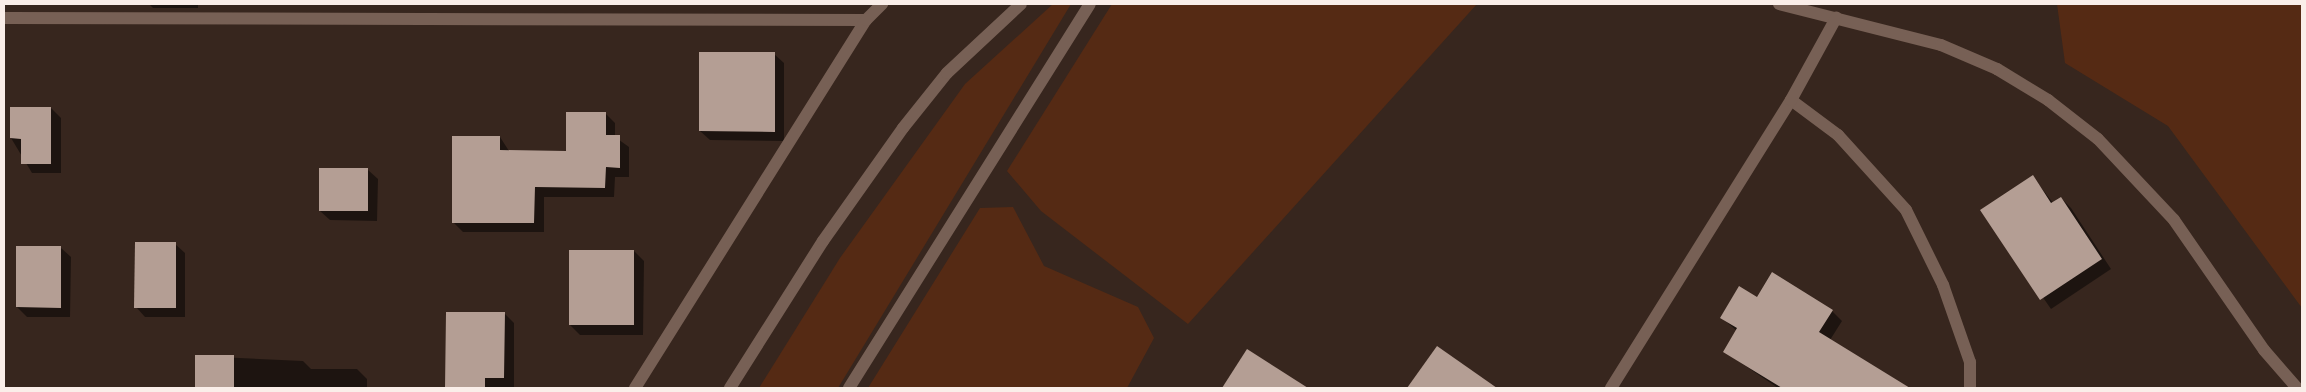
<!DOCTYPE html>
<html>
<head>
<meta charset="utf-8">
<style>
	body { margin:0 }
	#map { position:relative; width:2306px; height:392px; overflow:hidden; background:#37261e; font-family:"Fira Sans",sans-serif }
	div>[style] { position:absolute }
	.green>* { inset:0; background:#552a14 }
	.shadow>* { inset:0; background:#0007 }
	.building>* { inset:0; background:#b49e94 }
	.street>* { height:12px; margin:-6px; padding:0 6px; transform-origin:6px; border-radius:6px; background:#776055 }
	span { translate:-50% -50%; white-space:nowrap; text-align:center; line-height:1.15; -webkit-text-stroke:5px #37261e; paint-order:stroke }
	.frame { position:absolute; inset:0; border:5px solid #faeee9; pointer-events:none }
</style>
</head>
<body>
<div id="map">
	<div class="green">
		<div style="clip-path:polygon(1053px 4px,1071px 4px,838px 388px,759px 388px,840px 258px,965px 84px)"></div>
		<div style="clip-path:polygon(1112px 4px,1477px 4px,1188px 324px,1041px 211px,1007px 171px)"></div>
		<div style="clip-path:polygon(2057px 4px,2302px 4px,2302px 308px,2168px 126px,2065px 63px)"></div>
		<div style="clip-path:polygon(1013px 207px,1044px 266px,1138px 307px,1154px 338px,1127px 388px,868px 388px,980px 208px)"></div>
	</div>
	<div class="shadow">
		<div style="clip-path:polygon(149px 4px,198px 4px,198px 8px,153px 8px)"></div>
		<div style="clip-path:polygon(774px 54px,784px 63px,784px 141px,710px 140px,700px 131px)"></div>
		<div style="clip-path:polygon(51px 108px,61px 118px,61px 173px,32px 173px,11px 138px)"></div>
		<div style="clip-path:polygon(605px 113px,615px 123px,615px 137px,629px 147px,629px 177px,615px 177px,614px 197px,544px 197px,544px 232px,463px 232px,453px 222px,500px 137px,509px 151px,567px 152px)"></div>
		<div style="clip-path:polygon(368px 170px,378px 179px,377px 221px,330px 220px,320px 211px)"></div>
		<div style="clip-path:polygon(2033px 177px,2053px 203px,2061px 198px,2071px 208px,2111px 269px,2051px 309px,1982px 210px)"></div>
		<div style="clip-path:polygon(175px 244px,185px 253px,185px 317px,145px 317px,136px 307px)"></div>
		<div style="clip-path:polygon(61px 248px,71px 257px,70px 317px,27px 317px,17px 307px)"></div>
		<div style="clip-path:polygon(634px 251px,644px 261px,643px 335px,580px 335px,570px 325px)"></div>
		<div style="clip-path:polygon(1757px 298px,1832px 311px,1842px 321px,1830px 340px,1908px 388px,1834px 388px,1809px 373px,1800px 388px,1778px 388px,1725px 352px,1737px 331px,1722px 318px)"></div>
		<div style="clip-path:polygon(447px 313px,504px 313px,514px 323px,514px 387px,446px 388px)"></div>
		<div style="clip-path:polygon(1247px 351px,1302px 386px,1304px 388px,1223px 388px)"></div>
		<div style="clip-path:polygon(196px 356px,303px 361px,311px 369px,357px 369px,367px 379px,367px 388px,196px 388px)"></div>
		<div style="clip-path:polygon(1486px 382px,1492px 388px,1410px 387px)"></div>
	</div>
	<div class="building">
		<div style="clip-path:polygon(699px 52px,775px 52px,775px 132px,699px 131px)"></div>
		<div style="clip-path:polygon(10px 107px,51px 107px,51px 164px,21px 164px,21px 139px,10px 138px)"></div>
		<div style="clip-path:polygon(566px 112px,606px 112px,606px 135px,620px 135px,620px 168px,606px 167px,605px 188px,535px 187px,534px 223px,452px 223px,452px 136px,500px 136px,500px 150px,566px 151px)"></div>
		<div style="clip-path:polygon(319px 168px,368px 168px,368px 211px,319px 211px)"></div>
		<div style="clip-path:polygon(2033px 175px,2051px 203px,2061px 197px,2102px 259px,2040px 300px,1980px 210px)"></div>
		<div style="clip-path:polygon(135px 242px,176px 242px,176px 308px,134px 308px)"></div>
		<div style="clip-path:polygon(16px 246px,61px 246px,61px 308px,16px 307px)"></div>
		<div style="clip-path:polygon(569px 250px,634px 250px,634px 325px,569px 325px)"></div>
		<div style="clip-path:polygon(1772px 272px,1833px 310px,1819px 332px,1910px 388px,1782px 388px,1723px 352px,1737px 328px,1720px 318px,1739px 286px,1757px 297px)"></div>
		<div style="clip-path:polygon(446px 312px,505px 312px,504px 378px,485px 378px,485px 388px,445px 388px)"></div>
		<div style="clip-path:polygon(1437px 346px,1497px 388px,1407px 388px)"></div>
		<div style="clip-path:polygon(1247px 349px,1308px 388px,1222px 388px)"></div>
		<div style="clip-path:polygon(195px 355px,234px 355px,234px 388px,195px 388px)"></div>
	</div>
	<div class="street">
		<div style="left:1779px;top:4px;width:167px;rotate:14.2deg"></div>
		<div style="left:1941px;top:45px;width:61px;rotate:23.2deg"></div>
		<div style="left:1997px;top:69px;width:60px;rotate:31.3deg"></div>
		<div style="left:2048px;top:100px;width:63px;rotate:38deg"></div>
		<div style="left:2098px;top:139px;width:111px;rotate:46.8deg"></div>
		<div style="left:2174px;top:220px;width:158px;rotate:55.3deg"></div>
		<div style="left:2264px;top:350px;width:50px;rotate:49deg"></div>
		<div style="left:4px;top:18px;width:862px;rotate:0.13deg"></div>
		<div style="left:1791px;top:100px;width:59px;rotate:36.7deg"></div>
		<div style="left:1838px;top:135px;width:101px;rotate:47.8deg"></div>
		<div style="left:1906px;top:210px;width:84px;rotate:63.7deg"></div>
		<div style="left:1943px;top:285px;width:82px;rotate:70.7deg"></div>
		<div style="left:1970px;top:362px;width:26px;rotate:90deg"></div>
		<div style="left:635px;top:388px;width:434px;rotate:-57.9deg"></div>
		<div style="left:866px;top:20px;width:23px;rotate:-45deg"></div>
		<div style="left:730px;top:388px;width:174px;rotate:-57.7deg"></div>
		<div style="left:823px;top:241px;width:138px;rotate:-54.7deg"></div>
		<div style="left:903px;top:128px;width:70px;rotate:-51.3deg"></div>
		<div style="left:947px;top:73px;width:101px;rotate:-43deg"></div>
		<div style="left:849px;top:388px;width:453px;rotate:-57.9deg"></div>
		<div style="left:1611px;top:388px;width:340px;rotate:-58deg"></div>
		<div style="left:1791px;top:100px;width:94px;rotate:-61.2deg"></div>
	</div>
	<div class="frame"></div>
</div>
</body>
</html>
